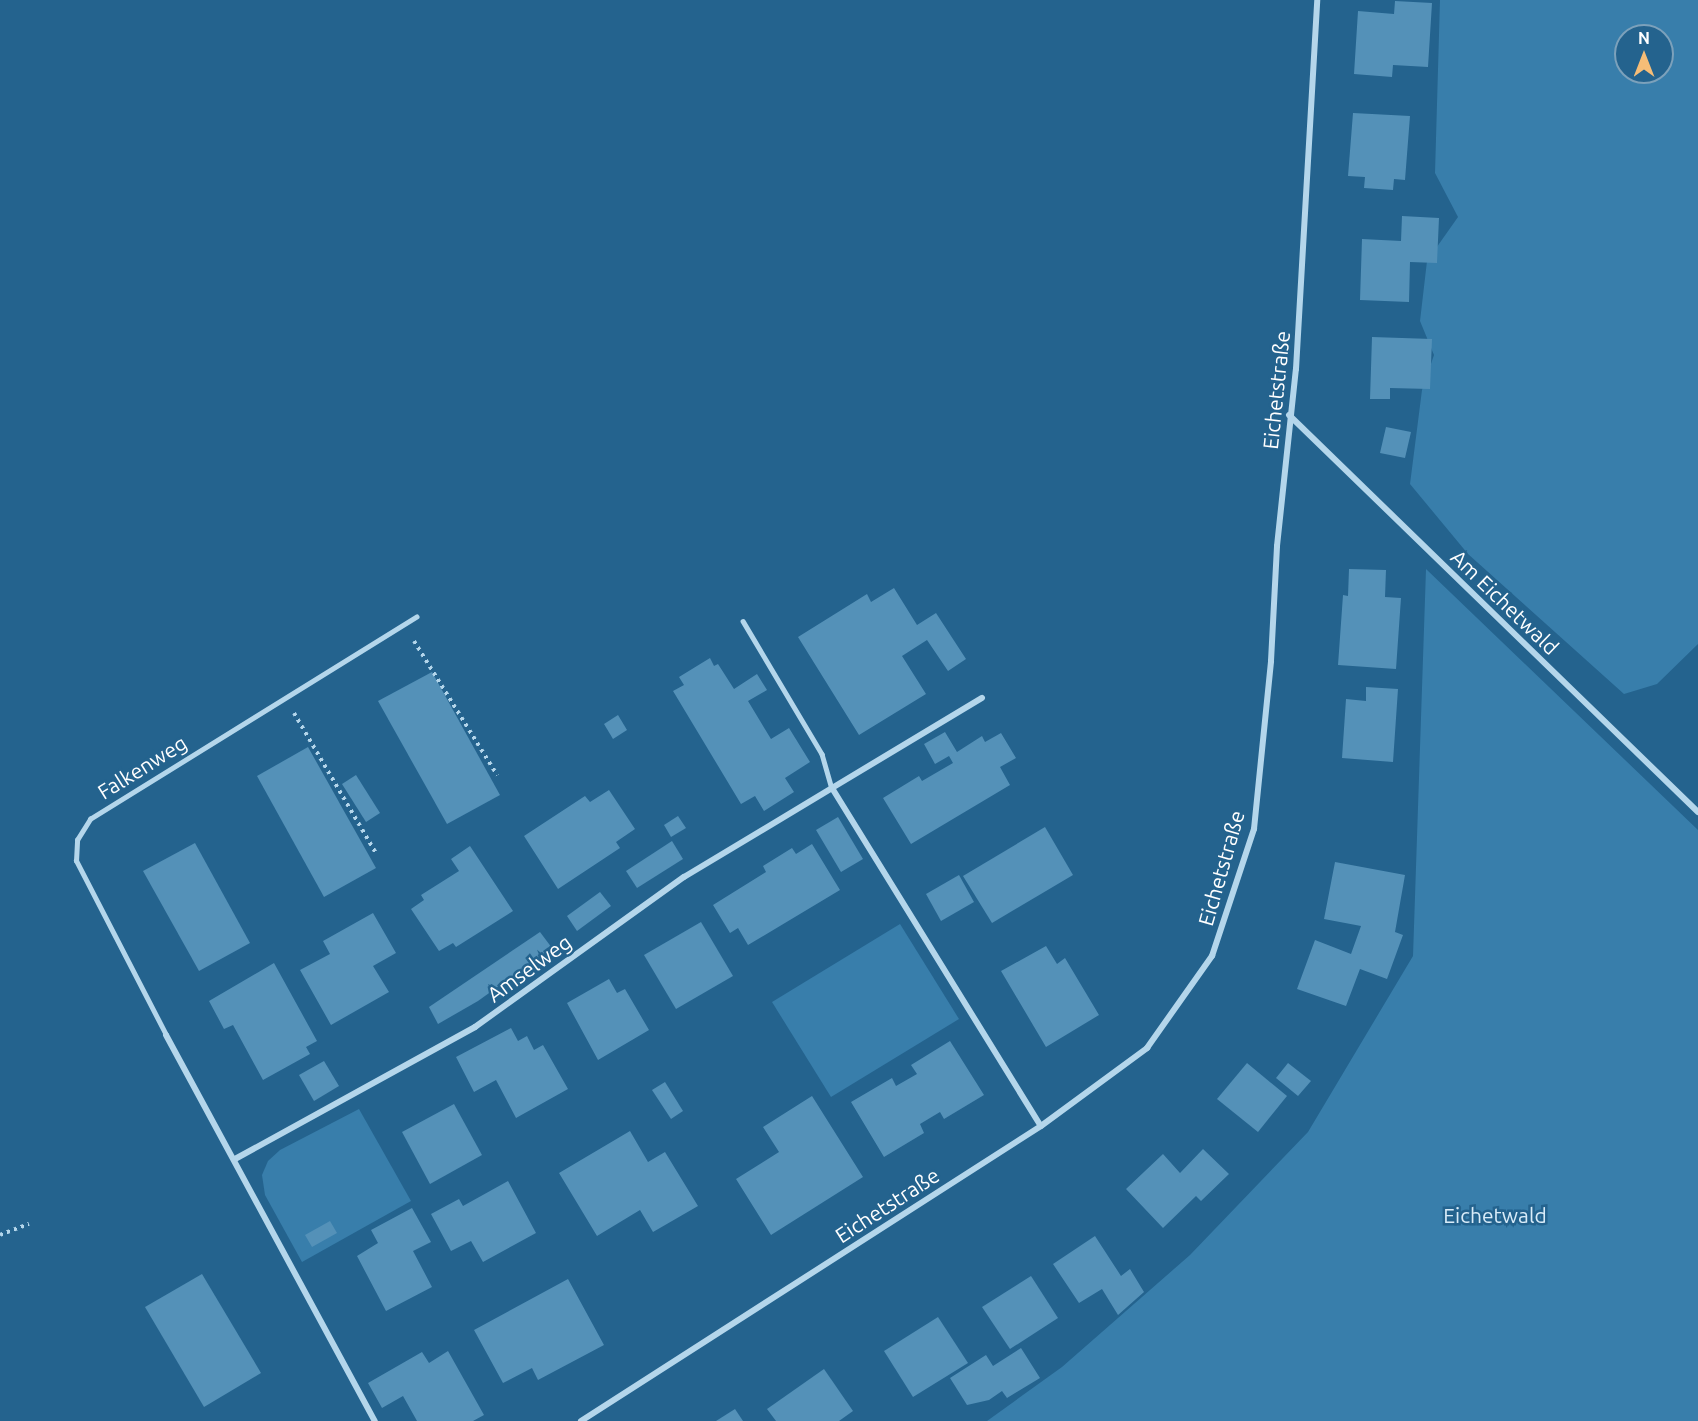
<!DOCTYPE html>
<html>
<head>
<meta charset="utf-8">
<style>
	body { margin:0 }
	#map { position:relative; width:1698px; height:1421px; overflow:hidden; background:#24638e; font-family:Ubuntu,sans-serif }
	div>[style] { position:absolute }
	.green>* { inset:0; background:#387eab }
	.building>* { inset:0; background:#5491b8 }
	.path>* { height:4px; margin-top:-2px; transform-origin:0; background:repeating-linear-gradient(90deg,#b4d6eb 0 3px,transparent 0 7.5px) }
	.service>* { height:4.5px; margin:-2.25px; padding:0 2.25px; transform-origin:2.25px; border-radius:2.25px; background:#b4d6eb }
	.minor>* { height:6px; margin:-3px; padding:0 3px; transform-origin:3px; border-radius:3px; background:#b4d6eb }
	span { translate:-50% -50%; white-space:nowrap; text-align:center; line-height:1.15; -webkit-text-stroke:5px #24638e; paint-order:stroke }
	.street-label { font-size:21px; color:#fff }
	.park-label { font-size:21px; color:#d9ecf9 }
	.north { position:absolute; left:1614px; top:24px; width:60px; height:60px; box-sizing:border-box; background:#24638e; border:2px solid #7ca1bb; border-radius:50%; rotate:0deg; font-size:16px; font-weight:700; line-height:24px; text-align:center; color:#fff }
	.north::after { content:''; display:block; margin:auto; width:21px; height:27px; background:#f6bd77; clip-path:polygon(50% 0,100% 100%,50% 72%,0 100%) }
</style>
</head>
<body>
<div id="map">
	<div class="green">
		<div style="clip-path:polygon(evenodd,1440px 0,1698px 0,1698px 644px,1657px 684px,1624px 694px,1468px 554px,1410px 484px,1422px 390px,1434px 355px,1420px 321px,1427px 261px,1458px 217px,1435px 173px,1440px 0,1626px 36px,1662px 36px,1662px 72px,1626px 72px,1626px 36px)"></div>
		<div style="clip-path:polygon(1426px 569px,1698px 830px,1698px 1421px,987px 1421px,1062px 1367px,1190px 1255px,1308px 1132px,1413px 956px)"></div>
		<div style="clip-path:polygon(900px 924px,959px 1019px,831px 1097px,772px 1002px)"></div>
		<div style="clip-path:polygon(359px 1109px,411px 1201px,302px 1262px,265px 1195px,262px 1175px,268px 1161px,280px 1150px)"></div>
	</div>
	<div class="building">
		<div style="clip-path:polygon(1395px 1px,1432px 3px,1428px 67px,1393px 65px,1392px 77px,1354px 74px,1358px 11px,1394px 14px)"></div>
		<div style="clip-path:polygon(1353px 113px,1410px 116px,1405px 180px,1394px 179px,1393px 190px,1364px 188px,1365px 177px,1348px 176px)"></div>
		<div style="clip-path:polygon(1402px 216px,1439px 218px,1437px 263px,1410px 262px,1409px 302px,1360px 300px,1362px 239px,1401px 241px)"></div>
		<div style="clip-path:polygon(1372px 337px,1432px 339px,1430px 389px,1390px 388px,1390px 399px,1370px 399px)"></div>
		<div style="clip-path:polygon(1386px 427px,1411px 432px,1405px 458px,1380px 453px)"></div>
		<div style="clip-path:polygon(1349px 569px,1386px 570px,1385px 597px,1401px 598px,1396px 669px,1338px 665px,1343px 595px,1348px 596px)"></div>
		<div style="clip-path:polygon(894px 588px,917px 625px,936px 613px,966px 659px,948px 671px,927px 640px,902px 656px,926px 694px,859px 735px,798px 637px,867px 594px,871px 602px)"></div>
		<div style="clip-path:polygon(710px 658px,714px 666px,718px 664px,734px 689px,757px 674px,767px 690px,748px 701px,771px 739px,789px 728px,810px 762px,785px 778px,794px 792px,764px 811px,755px 796px,741px 804px,673px 691px,684px 685px,679px 677px)"></div>
		<div style="clip-path:polygon(432px 672px,500px 795px,447px 824px,378px 701px)"></div>
		<div style="clip-path:polygon(1366px 687px,1398px 689px,1393px 762px,1342px 758px,1346px 699px,1366px 701px)"></div>
		<div style="clip-path:polygon(618px 715px,627px 730px,613px 739px,604px 724px)"></div>
		<div style="clip-path:polygon(945px 732px,957px 752px,982px 736px,985px 742px,1001px 733px,1016px 758px,1000px 767px,1010px 785px,911px 844px,883px 798px,919px 776px,922px 781px,953px 763px,949px 756px,935px 764px,924px 744px)"></div>
		<div style="clip-path:polygon(308px 747px,376px 868px,324px 897px,257px 776px)"></div>
		<div style="clip-path:polygon(356px 775px,380px 813px,366px 822px,342px 784px)"></div>
		<div style="clip-path:polygon(609px 790px,635px 829px,616px 842px,620px 848px,558px 889px,524px 836px,585px 796px,590px 802px)"></div>
		<div style="clip-path:polygon(678px 816px,686px 828px,671px 837px,664px 825px)"></div>
		<div style="clip-path:polygon(838px 817px,863px 859px,841px 872px,816px 830px)"></div>
		<div style="clip-path:polygon(1045px 827px,1073px 875px,992px 923px,963px 876px)"></div>
		<div style="clip-path:polygon(672px 841px,683px 859px,637px 888px,626px 871px)"></div>
		<div style="clip-path:polygon(195px 843px,250px 943px,199px 971px,143px 871px)"></div>
		<div style="clip-path:polygon(812px 844px,840px 890px,748px 945px,738px 928px,730px 933px,713px 905px,766px 872px,763px 866px,792px 848px,796px 854px)"></div>
		<div style="clip-path:polygon(470px 846px,513px 911px,456px 947px,453px 943px,439px 951px,411px 909px,424px 900px,421px 895px,459px 871px,451px 859px)"></div>
		<div style="clip-path:polygon(1335px 862px,1405px 875px,1395px 932px,1403px 935px,1387px 979px,1360px 969px,1346px 1006px,1297px 989px,1315px 940px,1351px 954px,1361px 926px,1324px 919px)"></div>
		<div style="clip-path:polygon(959px 875px,974px 902px,941px 921px,926px 894px)"></div>
		<div style="clip-path:polygon(600px 892px,611px 906px,577px 931px,567px 916px)"></div>
		<div style="clip-path:polygon(373px 913px,396px 953px,373px 966px,389px 992px,331px 1025px,300px 970px,330px 954px,323px 941px)"></div>
		<div style="clip-path:polygon(701px 922px,733px 976px,676px 1009px,644px 955px)"></div>
		<div style="clip-path:polygon(540px 932px,552px 948px,478px 1001px,438px 1024px,429px 1007px)"></div>
		<div style="clip-path:polygon(1046px 946px,1057px 964px,1065px 958px,1099px 1015px,1046px 1047px,1001px 971px)"></div>
		<div style="clip-path:polygon(274px 963px,317px 1041px,306px 1047px,310px 1054px,263px 1080px,233px 1025px,224px 1029px,209px 1001px)"></div>
		<div style="clip-path:polygon(609px 979px,617px 993px,625px 989px,649px 1030px,598px 1060px,567px 1003px)"></div>
		<div style="clip-path:polygon(511px 1028px,518px 1041px,527px 1036px,534px 1050px,543px 1045px,568px 1089px,516px 1118px,496px 1080px,474px 1092px,456px 1057px)"></div>
		<div style="clip-path:polygon(950px 1041px,984px 1095px,944px 1119px,940px 1112px,920px 1124px,924px 1133px,884px 1157px,851px 1102px,892px 1078px,896px 1086px,917px 1074px,911px 1065px)"></div>
		<div style="clip-path:polygon(324px 1061px,339px 1086px,314px 1101px,299px 1075px)"></div>
		<div style="clip-path:polygon(1247px 1063px,1287px 1096px,1258px 1132px,1217px 1099px)"></div>
		<div style="clip-path:polygon(1288px 1063px,1311px 1081px,1298px 1096px,1276px 1078px)"></div>
		<div style="clip-path:polygon(665px 1082px,683px 1111px,671px 1119px,652px 1090px)"></div>
		<div style="clip-path:polygon(812px 1096px,863px 1177px,771px 1235px,736px 1179px,779px 1152px,763px 1127px)"></div>
		<div style="clip-path:polygon(454px 1104px,482px 1155px,430px 1184px,402px 1132px)"></div>
		<div style="clip-path:polygon(630px 1131px,648px 1162px,665px 1152px,698px 1206px,653px 1232px,640px 1210px,597px 1236px,559px 1173px)"></div>
		<div style="clip-path:polygon(1203px 1149px,1229px 1174px,1201px 1201px,1196px 1196px,1163px 1228px,1126px 1189px,1163px 1154px,1180px 1173px)"></div>
		<div style="clip-path:polygon(508px 1181px,536px 1233px,483px 1262px,471px 1241px,451px 1251px,431px 1214px,459px 1199px,463px 1206px)"></div>
		<div style="clip-path:polygon(412px 1208px,431px 1242px,413px 1251px,432px 1287px,386px 1311px,357px 1256px,378px 1243px,371px 1230px)"></div>
		<div style="clip-path:polygon(330px 1221px,337px 1233px,312px 1247px,305px 1235px)"></div>
		<div style="clip-path:polygon(1095px 1236px,1121px 1276px,1130px 1269px,1144px 1292px,1118px 1315px,1102px 1289px,1079px 1303px,1053px 1264px)"></div>
		<div style="clip-path:polygon(202px 1274px,261px 1373px,204px 1407px,145px 1307px)"></div>
		<div style="clip-path:polygon(1031px 1276px,1058px 1318px,1010px 1349px,982px 1307px)"></div>
		<div style="clip-path:polygon(568px 1279px,604px 1345px,538px 1380px,532px 1368px,503px 1383px,474px 1330px)"></div>
		<div style="clip-path:polygon(938px 1317px,968px 1363px,913px 1397px,884px 1351px)"></div>
		<div style="clip-path:polygon(1021px 1348px,1040px 1378px,1007px 1398px,1002px 1391px,989px 1400px,967px 1405px,950px 1378px,986px 1355px,993px 1366px)"></div>
		<div style="clip-path:polygon(448px 1351px,484px 1415px,473px 1421px,417px 1421px,403px 1396px,382px 1408px,368px 1383px,422px 1352px,429px 1363px)"></div>
		<div style="clip-path:polygon(824px 1369px,853px 1411px,839px 1421px,776px 1421px,767px 1409px)"></div>
		<div style="clip-path:polygon(735px 1409px,743px 1421px,716px 1421px)"></div>
	</div>
	<div class="path">
		<div style="left:414px;top:641px;width:158px;rotate:58.2deg"></div>
		<div style="left:294px;top:713px;width:164px;rotate:59.7deg"></div>
		<div style="left:0;top:1235px;width:31px;rotate:-21deg"></div>
	</div>
	<div class="service">
		<div style="left:743px;top:621px;width:155px;rotate:59.3deg"></div>
		<div style="left:822px;top:754px;width:35px;rotate:74deg"></div>
		<div style="left:166px;top:1035px;width:196px;rotate:-117.3deg"></div>
		<div style="left:76px;top:861px;width:21px;rotate:-87deg"></div>
		<div style="left:77px;top:840px;width:25px;rotate:-58deg"></div>
		<div style="left:90px;top:819px;width:384px;rotate:-31.8deg"></div>
	</div>
	<div class="minor">
		<div style="left:1289px;top:415px;width:570px;rotate:44.15deg"></div>
		<div style="left:832px;top:788px;width:175px;rotate:-31deg"></div>
		<div style="left:166px;top:1035px;width:439px;rotate:61.6deg"></div>
		<div style="left:235px;top:1159px;width:274px;rotate:-28.8deg"></div>
		<div style="left:475px;top:1027px;width:257px;rotate:-35.7deg"></div>
		<div style="left:684px;top:877px;width:173px;rotate:-31deg"></div>
		<div style="left:832px;top:788px;width:397px;rotate:58.3deg"></div>
		<div style="left:581px;top:1421px;width:546px;rotate:-32.67deg"></div>
		<div style="left:1041px;top:1126px;width:132px;rotate:-36.3deg"></div>
		<div style="left:1147px;top:1048px;width:113px;rotate:-54.8deg"></div>
		<div style="left:1212px;top:956px;width:134px;rotate:-71.7deg"></div>
		<div style="left:1254px;top:829px;width:169px;rotate:-84.2deg"></div>
		<div style="left:1271px;top:661px;width:115px;rotate:-87deg"></div>
		<div style="left:1277px;top:546px;width:178px;rotate:-83.9deg"></div>
		<div style="left:1296px;top:369px;width:370px;rotate:-86.7deg"></div>
	</div>
	<div class="street-label">
		<span style="left:1276px;top:390px;rotate:-84deg">Eichetstraße</span>
		<span style="left:1505px;top:602px;rotate:44deg">Am Eichetwald</span>
		<span style="left:142px;top:767px;rotate:-32deg">Falkenweg</span>
		<span style="left:1221px;top:868px;rotate:-74deg">Eichetstraße</span>
		<span style="left:529px;top:968px;rotate:-36deg">Amselweg</span>
		<span style="left:887px;top:1205px;rotate:-33deg">Eichetstraße</span>
	</div>
	<div class="park-label">
		<span style="left:1495px;top:1215px">Eichetwald</span>
	</div>
	<div class="north">N</div>
</div>
</body>
</html>
